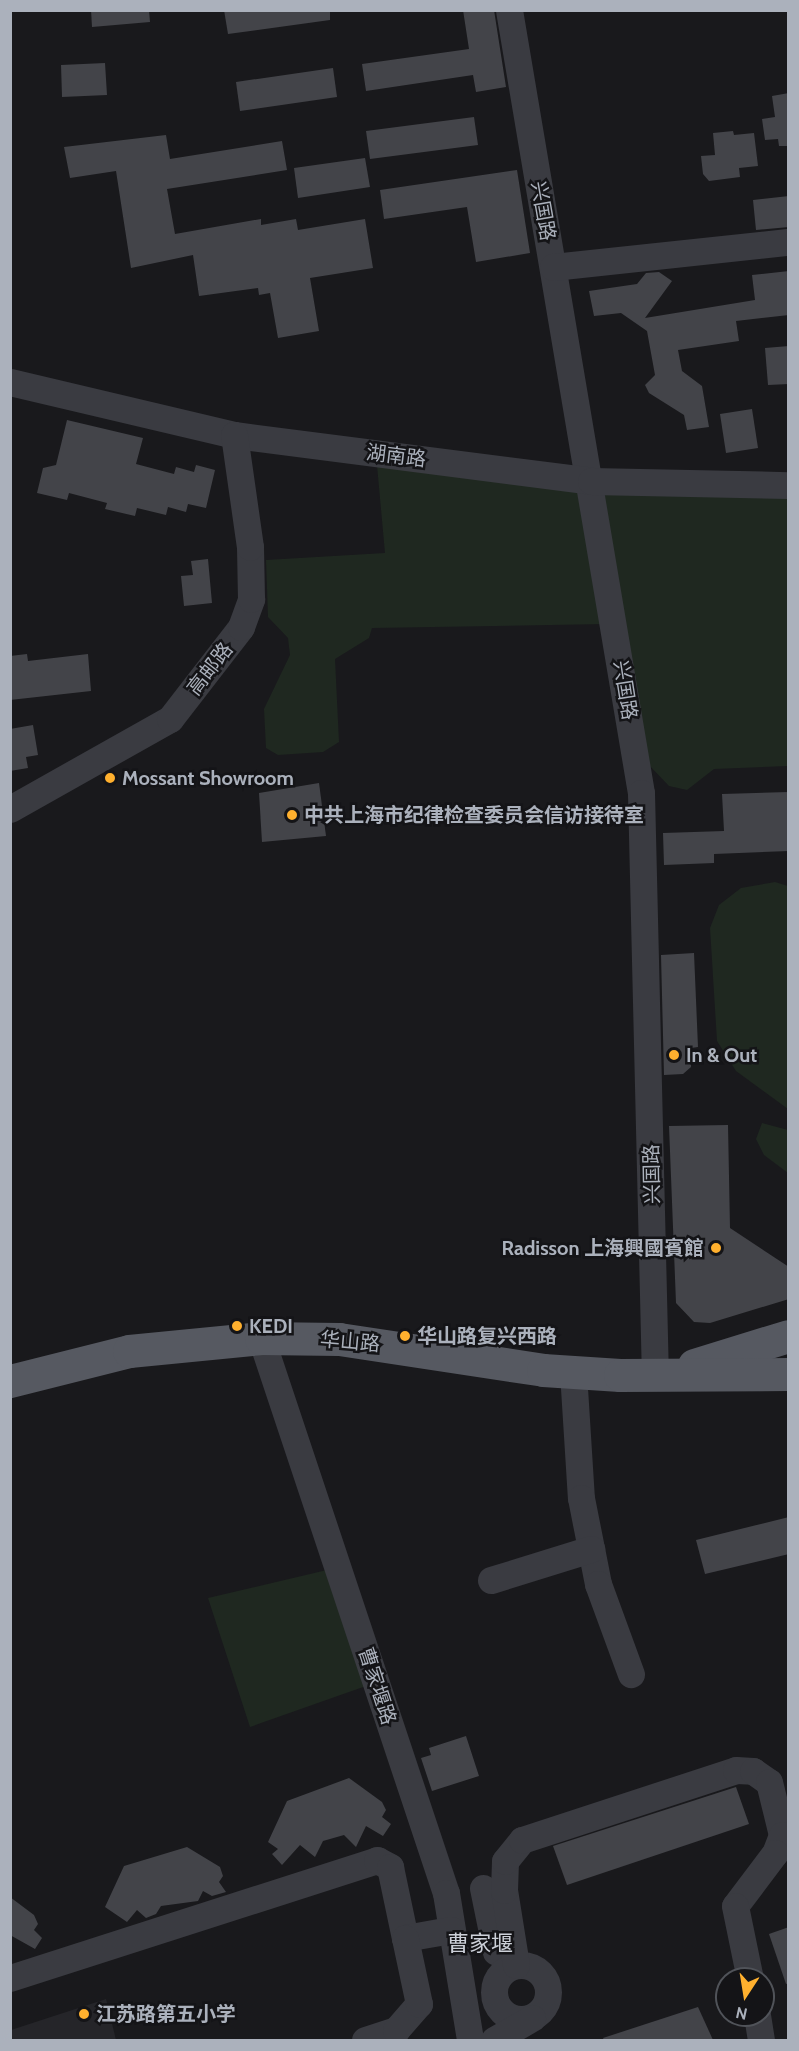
<!DOCTYPE html>
<html>
<head>
<meta charset="utf-8">
<style>
	body { margin:0 }
	#map { position:relative; width:799px; height:2051px; overflow:hidden; background:#19191c; font-family:Cabin,"Noto Sans SC",sans-serif }
	div>[style] { position:absolute }
	.built>* { inset:0; background:#252529 }
	.green>* { inset:0; background:#1f2820 }
	.building>* { inset:0; background:#434449 }
	.minor>* { height:27px; margin:-13.5px; padding:0 13.5px; transform-origin:13.5px; border-radius:13.5px; background:#3a3b41 }
	.minor>.ring { margin:-13.5px; padding:0; box-sizing:content-box; background:none; border:27px solid #3a3b41; border-radius:50% }
	.major>* { height:33px; margin:-16.5px; padding:0 16.5px; transform-origin:16.5px; border-radius:16.5px; background:#565961 }
	.dots>* { width:16px; height:16px; translate:-50% -50%; box-sizing:border-box; border:3px solid #141417; border-radius:50% }
	span { translate:-50% -50%; white-space:nowrap; text-align:center; line-height:1.15; -webkit-text-stroke:5px #141417; paint-order:stroke }
	.street-label { font-size:20px; color:#abb1bc }
	.poi-label { font-size:20px; color:#abb1bc; font-weight:700 }
	.left { translate:0 -50%; text-align:left }
	.right { translate:-100% -50%; text-align:right }
	.quarter-label { font-size:22px; color:#ccd0d8 }
	.frame { position:absolute; inset:0; border:12px solid #abb1bc; pointer-events:none }
	.north { position:absolute; left:715px; top:1967px; width:60px; height:60px; box-sizing:border-box; background:#141417; border:2px solid #505359; border-radius:50%; rotate:192deg; font-size:16px; font-weight:700; line-height:24px; text-align:center; color:#abb1bc }
	.north::after { content:''; display:block; margin:auto; width:21px; height:27px; background:#ffb02e; clip-path:polygon(50% 0,100% 100%,50% 72%,0 100%) }
</style>
</head>
<body>
<div id="map">
	<div class="built">
		<div style="clip-path:polygon(106px 1999px,116px 2040px,11px 2040px,11px 2030px)"></div>
	</div>
	<div class="green">
		<div style="clip-path:polygon(377px 465px,584px 489px,606px 624px,372px 628px,369px 638px,335px 659px,339px 742px,323px 752px,278px 755px,266px 748px,264px 709px,290px 655px,288px 638px,268px 617px,266px 560px,385px 553px)"></div>
		<div style="clip-path:polygon(604px 493px,788px 497px,788px 766px,714px 769px,687px 790px,669px 786px,647px 763px)"></div>
		<div style="clip-path:polygon(775px 882px,788px 886px,788px 1109px,736px 1071px,717px 1041px,710px 928px,719px 905px,741px 888px)"></div>
		<div style="clip-path:polygon(762px 1123px,788px 1130px,788px 1173px,764px 1155px,756px 1139px)"></div>
		<div style="clip-path:polygon(327px 1570px,366px 1686px,250px 1727px,208px 1598px)"></div>
	</div>
	<div class="building">
		<div style="clip-path:polygon(91px 10px,149px 10px,150px 22px,92px 27px)"></div>
		<div style="clip-path:polygon(224px 10px,330px 10px,330px 20px,228px 34px)"></div>
		<div style="clip-path:polygon(463px 10px,494px 10px,506px 87px,476px 92px,473px 75px,366px 91px,362px 64px,469px 49px)"></div>
		<div style="clip-path:polygon(105px 63px,107px 95px,62px 97px,61px 65px)"></div>
		<div style="clip-path:polygon(333px 68px,337px 97px,240px 111px,236px 82px)"></div>
		<div style="clip-path:polygon(789px 93px,789px 146px,779px 146px,778px 139px,765px 140px,762px 119px,775px 117px,772px 96px)"></div>
		<div style="clip-path:polygon(474px 117px,478px 145px,370px 159px,366px 131px)"></div>
		<div style="clip-path:polygon(733px 131px,734px 135px,754px 133px,758px 166px,739px 168px,740px 177px,709px 181px,703px 174px,701px 156px,715px 155px,713px 133px)"></div>
		<div style="clip-path:polygon(166px 135px,170px 159px,282px 141px,287px 170px,167px 189px,175px 234px,261px 219px,261px 225px,296px 219px,298px 230px,365px 219px,373px 268px,310px 278px,319px 331px,278px 338px,270px 293px,259px 295px,258px 288px,199px 296px,193px 255px,131px 268px,116px 171px,70px 178px,64px 147px)"></div>
		<div style="clip-path:polygon(365px 158px,370px 187px,298px 198px,294px 168px)"></div>
		<div style="clip-path:polygon(517px 170px,530px 253px,476px 262px,467px 207px,384px 219px,380px 190px)"></div>
		<div style="clip-path:polygon(789px 196px,789px 227px,756px 230px,753px 200px)"></div>
		<div style="clip-path:polygon(789px 271px,789px 315px,736px 321px,739px 341px,678px 350px,682px 371px,702px 386px,709px 427px,687px 430px,684px 415px,649px 393px,645px 385px,655px 375px,647px 331px,621px 313px,594px 316px,589px 291px,637px 284px,646px 273px,659px 272px,672px 281px,645px 318px,755px 300px,752px 275px)"></div>
		<div style="clip-path:polygon(789px 346px,789px 384px,768px 385px,765px 348px)"></div>
		<div style="clip-path:polygon(752px 409px,758px 448px,726px 453px,720px 414px)"></div>
		<div style="clip-path:polygon(67px 420px,143px 438px,136px 464px,174px 474px,176px 467px,194px 472px,196px 465px,215px 470px,206px 508px,188px 504px,186px 512px,168px 507px,166px 515px,137px 508px,135px 516px,105px 509px,107px 503px,69px 493px,67px 500px,37px 493px,43px 468px,56px 465px)"></div>
		<div style="clip-path:polygon(208px 559px,212px 603px,184px 606px,181px 576px,193px 575px,191px 561px)"></div>
		<div style="clip-path:polygon(27px 654px,28px 661px,88px 654px,91px 691px,10px 700px,10px 656px)"></div>
		<div style="clip-path:polygon(33px 725px,38px 755px,26px 757px,28px 768px,10px 771px,10px 729px)"></div>
		<div style="clip-path:polygon(319px 783px,326px 836px,262px 842px,259px 793px)"></div>
		<div style="clip-path:polygon(789px 792px,789px 851px,714px 854px,714px 863px,664px 865px,663px 833px,724px 831px,722px 794px)"></div>
		<div style="clip-path:polygon(694px 953px,698px 1047px,691px 1048px,691px 1067px,683px 1074px,664px 1075px,661px 955px)"></div>
		<div style="clip-path:polygon(728px 1125px,730px 1228px,789px 1267px,789px 1299px,710px 1323px,694px 1322px,676px 1303px,669px 1126px)"></div>
		<div style="clip-path:polygon(789px 1517px,789px 1554px,705px 1574px,696px 1540px)"></div>
		<div style="clip-path:polygon(466px 1736px,479px 1776px,432px 1791px,421px 1758px,431px 1755px,429px 1748px)"></div>
		<div style="clip-path:polygon(349px 1778px,382px 1802px,386px 1810px,382px 1817px,391px 1824px,383px 1836px,366px 1826px,356px 1847px,344px 1835px,323px 1841px,315px 1857px,300px 1845px,282px 1865px,272px 1854px,278px 1849px,268px 1842px,287px 1801px)"></div>
		<div style="clip-path:polygon(736px 1787px,749px 1824px,567px 1885px,553px 1846px)"></div>
		<div style="clip-path:polygon(187px 1847px,220px 1867px,223px 1876px,219px 1882px,226px 1892px,212px 1896px,203px 1891px,198px 1901px,161px 1906px,156px 1914px,146px 1918px,137px 1910px,127px 1922px,105px 1907px,124px 1866px)"></div>
		<div style="clip-path:polygon(10px 1897px,34px 1915px,38px 1924px,34px 1930px,42px 1938px,35px 1949px,10px 1935px)"></div>
		<div style="clip-path:polygon(789px 1927px,789px 1983px,786px 1984px,769px 1934px)"></div>
		<div style="clip-path:polygon(698px 2007px,713px 2040px,604px 2040px,603px 2038px)"></div>
	</div>
	<div class="minor">
		<div style="left:509px;top:10px;width:794px;rotate:80.43deg"></div>
		<div style="left:641px;top:793px;width:584px;rotate:88.63deg"></div>
		<div style="left:553px;top:267px;width:236px;rotate:-6.1deg"></div>
		<div style="left:10px;top:382px;width:230px;rotate:13.3deg"></div>
		<div style="left:234px;top:435px;width:360px;rotate:7.3deg"></div>
		<div style="left:591px;top:481px;width:197px;rotate:1.2deg"></div>
		<div style="left:10px;top:809px;width:184px;rotate:-29.4deg"></div>
		<div style="left:170px;top:719px;width:116px;rotate:-52.3deg"></div>
		<div style="left:241px;top:627px;width:30px;rotate:-70deg"></div>
		<div style="left:251px;top:599px;width:52px;rotate:-91.1deg"></div>
		<div style="left:250px;top:547px;width:113px;rotate:-98.1deg"></div>
		<div style="left:261px;top:1338px;width:585px;rotate:71.57deg"></div>
		<div style="left:446px;top:1893px;width:149px;rotate:80.7deg"></div>
		<div style="left:573px;top:1372px;width:126px;rotate:86.4deg"></div>
		<div style="left:581px;top:1498px;width:88px;rotate:78.8deg"></div>
		<div style="left:598px;top:1584px;width:96px;rotate:69.9deg"></div>
		<div style="left:491px;top:1580px;width:105px;rotate:-17.2deg"></div>
		<div style="left:483px;top:1888px;width:65px;rotate:78.5deg"></div>
		<div class="ring" style="left:494px;top:1965px;width:27px;height:27px"></div>
		<div style="left:516px;top:1965px;width:76px;rotate:-99.1deg"></div>
		<div style="left:504px;top:1890px;width:29px;rotate:-88deg"></div>
		<div style="left:505px;top:1861px;width:27px;rotate:-51deg"></div>
		<div style="left:522px;top:1840px;width:225px;rotate:-18.1deg"></div>
		<div style="left:736px;top:1770px;width:17px;rotate:3deg"></div>
		<div style="left:753px;top:1771px;width:19px;rotate:35deg"></div>
		<div style="left:769px;top:1782px;width:55px;rotate:76.2deg"></div>
		<div style="left:782px;top:1835px;width:19px;rotate:111deg"></div>
		<div style="left:775px;top:1853px;width:66px;rotate:127deg"></div>
		<div style="left:735px;top:1906px;width:75px;rotate:78.4deg"></div>
		<div style="left:10px;top:1978px;width:386px;rotate:-17.8deg"></div>
		<div style="left:377px;top:1860px;width:15px;rotate:28deg"></div>
		<div style="left:390px;top:1867px;width:73px;rotate:78.1deg"></div>
		<div style="left:405px;top:1938px;width:47px;rotate:-9.9deg"></div>
		<div style="left:757px;top:2015px;width:25px;rotate:81deg"></div>
		<div style="left:365px;top:2040px;width:33px;rotate:-18deg"></div>
		<div style="left:396px;top:2030px;width:35px;rotate:-49deg"></div>
		<div style="left:419px;top:2004px;width:67px;rotate:-102deg"></div>
		<div style="left:494px;top:2040px;width:44px;rotate:-30.1deg"></div>
	</div>
	<div class="major">
		<div style="left:694px;top:1365px;width:98px;rotate:-17.1deg"></div>
		<div style="left:10px;top:1381px;width:123px;rotate:-14.1deg"></div>
		<div style="left:129px;top:1351px;width:133px;rotate:-5.6deg"></div>
		<div style="left:261px;top:1338px;width:78px;rotate:0.7deg"></div>
		<div style="left:339px;top:1339px;width:206px;rotate:8.6deg"></div>
		<div style="left:543px;top:1370px;width:77px;rotate:3.7deg"></div>
		<div style="left:620px;top:1375px;width:168px;rotate:-0.3deg"></div>
	</div>
	<div class="dots">
		<div style="left:110px;top:778px;background:#ffb02e"></div>
		<div style="left:292px;top:815px;background:#ffb02e"></div>
		<div style="left:674px;top:1055px;background:#ffb02e"></div>
		<div style="left:716px;top:1248px;background:#ffb02e"></div>
		<div style="left:237px;top:1326px;background:#ffb02e"></div>
		<div style="left:405px;top:1336px;background:#ffb02e"></div>
		<div style="left:84px;top:2014px;background:#ffb02e"></div>
	</div>
	<div class="street-label">
		<span style="left:543px;top:211px;rotate:80deg">兴国路</span>
		<span style="left:396px;top:456px;rotate:7deg">湖南路</span>
		<span style="left:210px;top:669px;rotate:-52deg">高邮路</span>
		<span style="left:625px;top:690px;rotate:81deg">兴国路</span>
		<span style="left:652px;top:1174px;rotate:-91deg">兴国路</span>
		<span style="left:350px;top:1342px;rotate:5deg">华山路</span>
		<span style="left:377px;top:1686px;rotate:72deg">曹家堰路</span>
	</div>
	<div class="poi-label">
		<span class="left" style="left:122px;top:778px">Mossant Showroom</span>
		<span class="left" style="left:304px;top:815px">中共上海市纪律检查委员会信访接待室</span>
		<span class="left" style="left:686px;top:1055px">In &amp; Out</span>
		<span class="right" style="left:704px;top:1248px">Radisson 上海興國賓館</span>
		<span class="left" style="left:249px;top:1326px">KEDI</span>
		<span class="left" style="left:417px;top:1336px">华山路复兴西路</span>
		<span class="left" style="left:96px;top:2014px">江苏路第五小学</span>
	</div>
	<div class="quarter-label">
		<span style="left:480px;top:1944px">曹家堰</span>
	</div>
	<div class="frame"></div>
	<div class="north">N</div>
</div>
</body>
</html>
